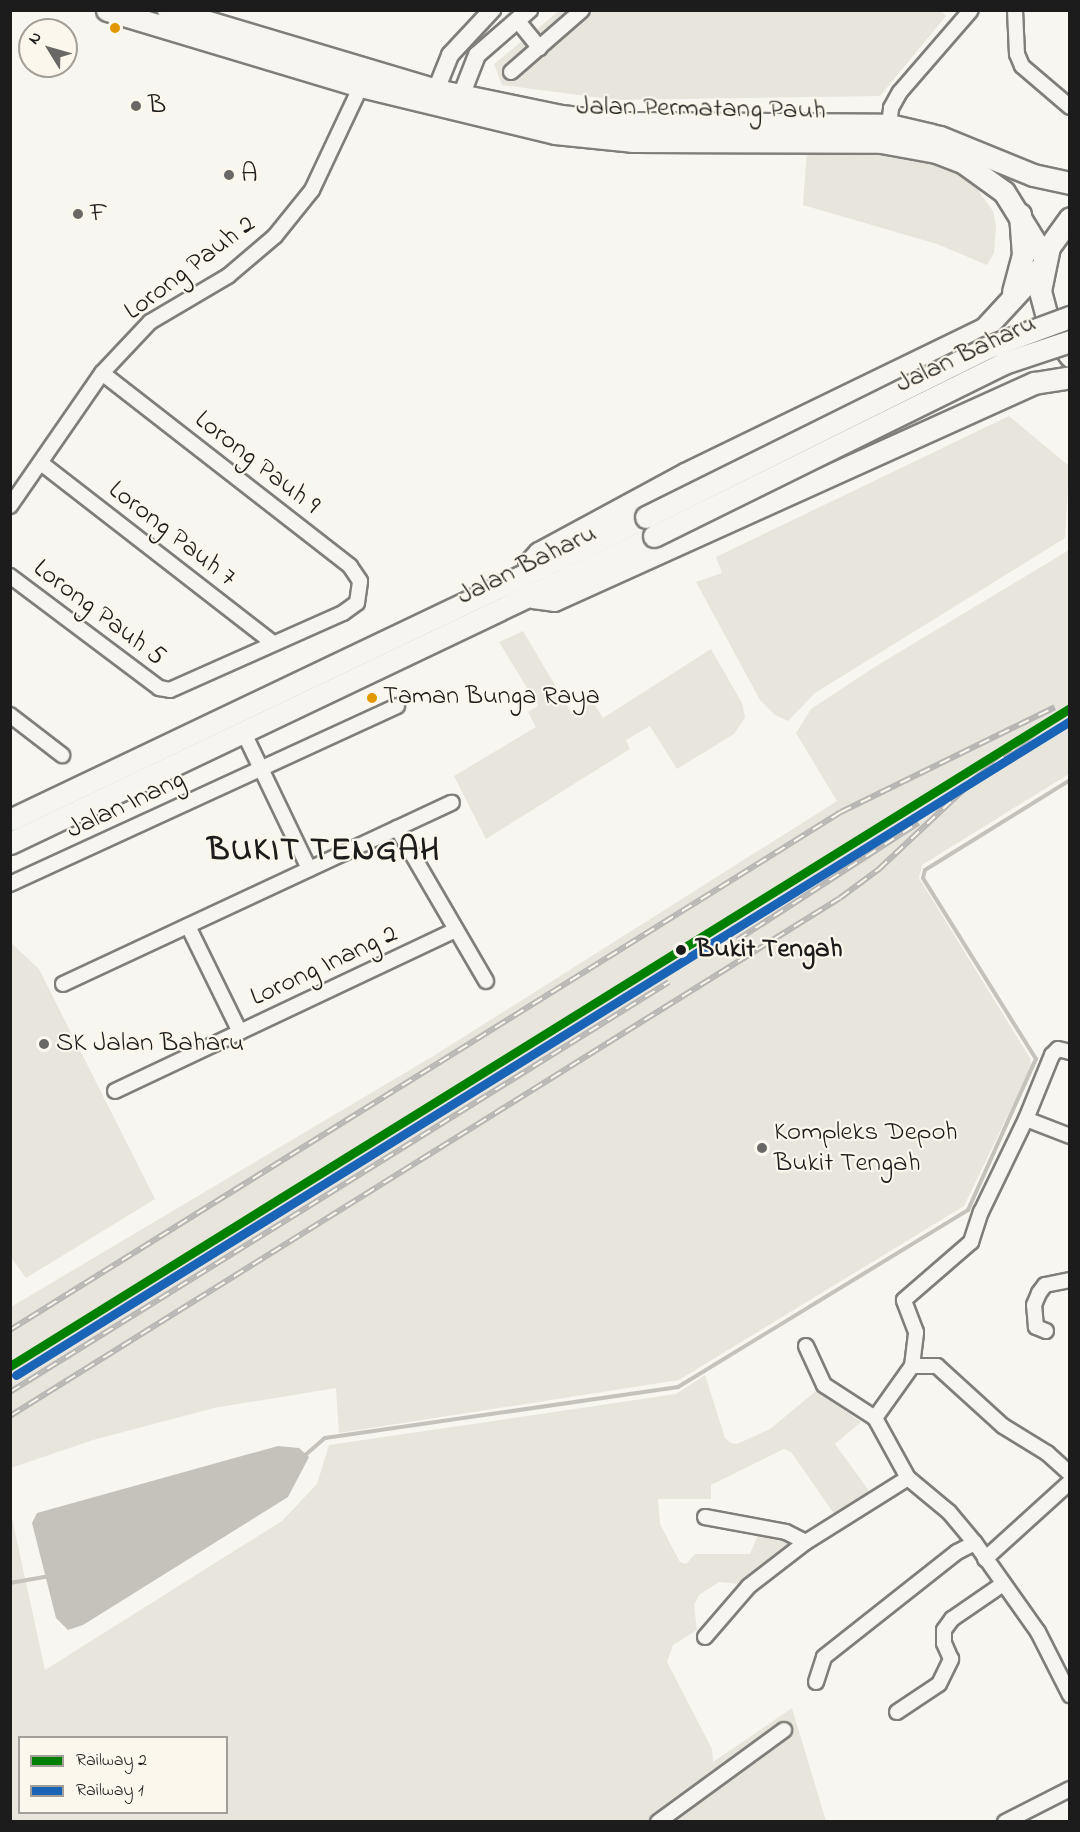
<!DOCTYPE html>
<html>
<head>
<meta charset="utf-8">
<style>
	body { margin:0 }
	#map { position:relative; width:1080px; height:1832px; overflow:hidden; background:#f8f6f0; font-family:"Indie Flower",sans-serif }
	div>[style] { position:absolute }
	.built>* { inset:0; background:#e8e5dd }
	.water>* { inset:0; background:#c5c2bc }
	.stream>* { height:4px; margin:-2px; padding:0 2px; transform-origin:2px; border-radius:2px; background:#c5c2bc }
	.roads { filter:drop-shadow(2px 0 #7f7e7b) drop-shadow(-2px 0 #7f7e7b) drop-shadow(0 2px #7f7e7b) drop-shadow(0 -2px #7f7e7b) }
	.minor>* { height:14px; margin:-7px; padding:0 7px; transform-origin:7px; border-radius:7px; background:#f6f5f1 }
	.tertiary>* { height:16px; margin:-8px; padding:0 8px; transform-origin:8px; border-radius:8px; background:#f6f5f1 }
	.primary>* { height:21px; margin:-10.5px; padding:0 10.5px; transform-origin:10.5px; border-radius:10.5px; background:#f6f5f1 }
	.trunk>* { height:21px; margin:-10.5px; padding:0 10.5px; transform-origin:10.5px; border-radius:10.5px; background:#f6f5f1 }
	.rail>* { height:6px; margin-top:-3px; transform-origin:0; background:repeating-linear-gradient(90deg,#fbf7ec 0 11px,#b7b6b4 0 22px); box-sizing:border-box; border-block:2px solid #b7b6b4 }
	.bridges { filter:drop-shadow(2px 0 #7f7e7b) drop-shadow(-2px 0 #7f7e7b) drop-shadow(0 2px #7f7e7b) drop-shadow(0 -2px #7f7e7b) }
	.trunk-bridge>* { height:21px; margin:-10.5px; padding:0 10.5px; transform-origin:10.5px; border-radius:10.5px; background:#f6f5f1 }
	.rail-1>* { height:9px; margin:-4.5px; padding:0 4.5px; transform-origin:4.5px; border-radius:4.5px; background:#008000 }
	.rail-2>* { height:9px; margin:-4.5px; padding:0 4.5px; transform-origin:4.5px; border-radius:4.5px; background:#1964b7 }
	.dots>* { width:16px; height:16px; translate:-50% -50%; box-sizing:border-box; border:3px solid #fbf7ec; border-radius:50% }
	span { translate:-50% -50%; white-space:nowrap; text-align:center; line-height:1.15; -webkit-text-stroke:4.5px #fbf7ec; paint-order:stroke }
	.bus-label { font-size:26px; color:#1c1c1c }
	.left { translate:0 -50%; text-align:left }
	.poi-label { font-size:27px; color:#1c1c1c }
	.street-label { font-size:27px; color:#1c1c1c }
	.stop-label { font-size:27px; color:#1c1c1c; font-weight:700 }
	.district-label { font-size:33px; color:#1c1c1c; font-weight:700; letter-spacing:1.5px }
	.frame { position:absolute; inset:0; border:12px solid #1c1c1c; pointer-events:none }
	.legend { position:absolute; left:18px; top:1736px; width:210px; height:78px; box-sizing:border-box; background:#fbf7ec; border:2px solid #a29f99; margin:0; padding:8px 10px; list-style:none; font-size:18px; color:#1c1c1c }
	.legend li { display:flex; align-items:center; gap:12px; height:30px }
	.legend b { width:30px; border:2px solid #a29f99 }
	.north { position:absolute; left:18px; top:18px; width:60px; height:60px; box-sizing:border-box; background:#fbf7ec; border:2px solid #a29f99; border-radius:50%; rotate:307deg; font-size:16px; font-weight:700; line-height:24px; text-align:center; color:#1c1c1c }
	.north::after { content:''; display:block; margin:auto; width:21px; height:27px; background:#696866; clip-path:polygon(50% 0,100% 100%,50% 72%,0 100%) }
</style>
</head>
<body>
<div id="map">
	<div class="built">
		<div style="clip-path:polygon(700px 10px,940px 10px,946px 16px,880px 96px,616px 100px,502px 85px,494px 64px,559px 11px,699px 11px,682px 25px)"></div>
		<div style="clip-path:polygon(807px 150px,891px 153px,933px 162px,959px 175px,975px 186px,993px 211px,996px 226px,994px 253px,987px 265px,937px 244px,803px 205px)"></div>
		<div style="clip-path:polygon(1009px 416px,1069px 466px,1065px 538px,815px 693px,788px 721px,775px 715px,760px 700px,696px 582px,722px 573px,716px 557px)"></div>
		<div style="clip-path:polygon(1069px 550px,1069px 774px,922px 865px,919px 878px,1030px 1058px,1031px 1067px,964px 1206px,679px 1380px,339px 1433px,336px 1388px,214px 1408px,93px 1440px,11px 1468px,11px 1307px,435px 1055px,837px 801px,796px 733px,811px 709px,873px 668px)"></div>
		<div style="clip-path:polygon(523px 631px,572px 714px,593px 702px,603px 718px,711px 649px,742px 703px,745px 718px,734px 734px,677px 769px,650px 726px,626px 740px,630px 749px,486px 839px,454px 776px,536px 727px,528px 712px,538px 706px,499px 642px)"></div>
		<div style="clip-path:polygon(10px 942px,39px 969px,155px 1199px,26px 1278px,10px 1256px)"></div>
		<div style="clip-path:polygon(evenodd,705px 1375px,725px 1438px,731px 1443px,737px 1444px,770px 1429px,816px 1391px,861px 1422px,835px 1444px,872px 1495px,835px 1515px,791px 1452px,784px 1449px,711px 1485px,711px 1499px,658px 1499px,660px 1524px,680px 1562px,686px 1564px,695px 1554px,750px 1554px,759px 1532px,786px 1539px,793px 1544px,739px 1584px,719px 1582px,699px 1595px,694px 1605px,697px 1630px,673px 1645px,667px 1662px,712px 1749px,713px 1762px,792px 1708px,826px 1821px,11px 1821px,10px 1509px,45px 1670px,282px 1521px,317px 1484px,329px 1445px,676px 1394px,705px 1375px,20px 1738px,226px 1738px,226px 1812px,20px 1812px,20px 1738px)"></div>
	</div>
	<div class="water">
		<div style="clip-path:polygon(278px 1446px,299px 1448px,309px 1457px,288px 1497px,83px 1625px,68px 1630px,56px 1618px,32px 1523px,37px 1513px)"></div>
	</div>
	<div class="stream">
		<div style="left:303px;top:1457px;width:29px;rotate:-41deg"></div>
		<div style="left:325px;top:1438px;width:357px;rotate:-8.2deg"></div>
		<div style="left:678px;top:1387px;width:340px;rotate:-31.4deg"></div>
		<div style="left:968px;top:1210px;width:166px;rotate:-65.8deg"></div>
		<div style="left:1036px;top:1059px;width:213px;rotate:-122deg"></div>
		<div style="left:923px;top:878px;width:8px;rotate:-76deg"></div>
		<div style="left:925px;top:870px;width:171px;rotate:-31.8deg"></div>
		<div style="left:10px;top:1583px;width:39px;rotate:-10deg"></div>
	</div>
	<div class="roads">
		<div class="minor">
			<div style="left:1015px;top:10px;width:44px;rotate:87.4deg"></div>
			<div style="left:1017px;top:54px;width:13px;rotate:67deg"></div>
			<div style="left:1022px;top:66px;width:63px;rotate:40.5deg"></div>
			<div style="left:517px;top:20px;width:36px;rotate:51deg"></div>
			<div style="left:511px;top:72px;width:94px;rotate:-41.1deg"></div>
			<div style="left:889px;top:125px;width:17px;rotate:-83deg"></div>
			<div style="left:891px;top:108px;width:18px;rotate:-61deg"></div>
			<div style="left:900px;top:92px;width:108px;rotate:-49.1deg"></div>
			<div style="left:41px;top:463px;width:294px;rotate:37.8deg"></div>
			<div style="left:10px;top:506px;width:162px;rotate:-55.3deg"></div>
			<div style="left:102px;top:373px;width:70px;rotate:-46.7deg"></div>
			<div style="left:150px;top:322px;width:91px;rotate:-30.5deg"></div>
			<div style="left:228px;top:276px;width:62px;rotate:-40.4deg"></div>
			<div style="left:275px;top:236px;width:59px;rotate:-51.2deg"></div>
			<div style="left:312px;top:190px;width:115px;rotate:-64.8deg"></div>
			<div style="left:10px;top:576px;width:186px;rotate:36.9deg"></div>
			<div style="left:159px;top:688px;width:11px;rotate:10deg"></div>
			<div style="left:170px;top:690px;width:189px;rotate:-24deg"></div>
			<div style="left:343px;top:613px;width:17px;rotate:-36deg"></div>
			<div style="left:357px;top:603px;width:22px;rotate:-82deg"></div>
			<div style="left:360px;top:581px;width:18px;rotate:-124deg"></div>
			<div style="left:350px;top:566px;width:314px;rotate:-142.1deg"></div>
			<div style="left:10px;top:715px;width:66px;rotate:37.6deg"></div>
			<div style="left:243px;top:731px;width:153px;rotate:64.4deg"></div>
			<div style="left:397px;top:828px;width:177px;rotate:59.8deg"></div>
			<div style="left:10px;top:884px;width:426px;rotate:-24.7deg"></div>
			<div style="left:188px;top:926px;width:118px;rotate:63.9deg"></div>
			<div style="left:63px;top:984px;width:429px;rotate:-25deg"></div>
			<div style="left:115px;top:1091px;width:377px;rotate:-25.3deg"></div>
			<div style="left:1026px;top:1119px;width:47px;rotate:21.1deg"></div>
			<div style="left:1046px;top:1331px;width:11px;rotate:-158deg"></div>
			<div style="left:1036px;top:1327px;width:22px;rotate:-95deg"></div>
			<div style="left:1034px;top:1305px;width:13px;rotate:-67deg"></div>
			<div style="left:1039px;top:1293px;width:10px;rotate:-53deg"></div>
			<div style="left:1045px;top:1285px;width:25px;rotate:-11deg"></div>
			<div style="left:806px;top:1346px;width:43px;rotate:65.2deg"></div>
			<div style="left:824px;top:1385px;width:61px;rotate:32.9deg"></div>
			<div style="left:875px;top:1418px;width:68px;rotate:61.2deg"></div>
			<div style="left:908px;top:1478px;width:53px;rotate:39.7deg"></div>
			<div style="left:949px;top:1512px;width:40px;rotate:50deg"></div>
			<div style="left:975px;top:1543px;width:109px;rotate:54.7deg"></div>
			<div style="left:1038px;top:1632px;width:71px;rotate:63.1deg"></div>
			<div style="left:912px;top:1366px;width:25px"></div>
			<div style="left:937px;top:1366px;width:89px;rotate:42.3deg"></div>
			<div style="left:1003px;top:1426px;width:52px;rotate:31.5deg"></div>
			<div style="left:1047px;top:1453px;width:31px;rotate:42deg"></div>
			<div style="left:875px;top:1418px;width:64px;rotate:-54.6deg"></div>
			<div style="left:912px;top:1366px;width:34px;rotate:-83deg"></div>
			<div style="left:916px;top:1332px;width:34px;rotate:-111deg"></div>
			<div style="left:904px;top:1300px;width:89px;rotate:-40.9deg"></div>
			<div style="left:971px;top:1242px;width:32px;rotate:-72deg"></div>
			<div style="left:981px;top:1212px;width:103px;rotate:-64.2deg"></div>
			<div style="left:1026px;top:1119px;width:69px;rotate:-67.9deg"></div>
			<div style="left:1052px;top:1055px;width:8px;rotate:-45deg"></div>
			<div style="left:1058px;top:1049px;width:12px;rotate:14deg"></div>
			<div style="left:705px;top:1517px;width:82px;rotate:10.5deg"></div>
			<div style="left:786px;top:1532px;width:22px;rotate:27deg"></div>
			<div style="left:985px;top:1559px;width:115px;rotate:-42.2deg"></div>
			<div style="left:705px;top:1637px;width:67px;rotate:-49.2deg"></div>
			<div style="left:749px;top:1586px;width:72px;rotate:-37.7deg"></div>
			<div style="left:806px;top:1542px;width:120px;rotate:-32.1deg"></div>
			<div style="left:816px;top:1682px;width:26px;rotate:-72deg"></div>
			<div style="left:824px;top:1657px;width:169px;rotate:-38.3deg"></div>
			<div style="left:957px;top:1552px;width:20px;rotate:-27deg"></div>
			<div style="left:897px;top:1712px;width:50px;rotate:-33.7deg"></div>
			<div style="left:939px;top:1684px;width:28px;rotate:-64deg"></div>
			<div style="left:951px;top:1659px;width:17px;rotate:-114deg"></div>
			<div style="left:944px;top:1643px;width:13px;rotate:-90deg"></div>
			<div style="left:944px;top:1630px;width:14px;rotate:-54deg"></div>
			<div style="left:952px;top:1619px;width:62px;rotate:-34.5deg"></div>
			<div style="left:658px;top:1822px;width:156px;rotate:-36.1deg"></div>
			<div style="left:1005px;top:1822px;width:73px;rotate:-26.9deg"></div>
		</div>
		<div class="tertiary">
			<div style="left:436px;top:90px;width:38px;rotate:-68deg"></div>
			<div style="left:450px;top:55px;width:62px;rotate:-47deg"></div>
			<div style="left:461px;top:96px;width:44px;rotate:-68.7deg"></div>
			<div style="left:477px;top:55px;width:69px;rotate:-40.9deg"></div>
		</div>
		<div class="primary">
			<div style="left:107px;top:10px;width:265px;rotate:16.7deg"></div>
			<div style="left:361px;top:86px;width:200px;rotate:13.6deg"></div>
			<div style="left:555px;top:133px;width:77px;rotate:5.9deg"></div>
			<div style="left:632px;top:141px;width:249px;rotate:0.2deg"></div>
			<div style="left:881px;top:142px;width:56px;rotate:10.3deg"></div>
			<div style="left:936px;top:152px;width:30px;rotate:21deg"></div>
			<div style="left:964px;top:163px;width:49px;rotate:35.9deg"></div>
			<div style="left:1004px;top:192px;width:78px;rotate:58.2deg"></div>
			<div style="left:168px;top:10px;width:280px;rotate:16.6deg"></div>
			<div style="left:436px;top:90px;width:128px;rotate:11.7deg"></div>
			<div style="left:561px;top:116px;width:63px;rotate:6.3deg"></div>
			<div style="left:624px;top:123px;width:265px;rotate:0.4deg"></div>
			<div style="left:889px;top:125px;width:52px;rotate:13.2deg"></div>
			<div style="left:940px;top:137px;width:100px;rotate:22.2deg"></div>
			<div style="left:1033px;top:175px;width:38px;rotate:12deg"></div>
			<div style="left:1070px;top:218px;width:36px;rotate:126deg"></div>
			<div style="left:1049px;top:247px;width:45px;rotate:101.6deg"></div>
			<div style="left:1040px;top:291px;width:39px;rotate:75deg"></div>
			<div style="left:1050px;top:329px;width:34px;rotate:53deg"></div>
		</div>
		<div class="trunk">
			<div style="left:1013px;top:292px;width:38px;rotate:-75deg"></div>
			<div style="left:1023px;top:255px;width:41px;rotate:-94.2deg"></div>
			<div style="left:529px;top:564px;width:15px;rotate:-48deg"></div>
			<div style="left:539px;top:553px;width:166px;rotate:-28.4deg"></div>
			<div style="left:685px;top:474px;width:332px;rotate:-25.9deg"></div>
			<div style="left:984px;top:329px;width:87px;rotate:-47.3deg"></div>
			<div style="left:533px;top:597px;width:21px;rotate:8deg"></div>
			<div style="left:554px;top:600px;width:527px;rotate:-24.33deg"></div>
			<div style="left:1034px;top:383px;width:36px;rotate:-9deg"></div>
			<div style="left:10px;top:820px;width:704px;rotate:-25.47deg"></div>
			<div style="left:10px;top:843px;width:713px;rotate:-25.49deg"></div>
		</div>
	</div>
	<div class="rail">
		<div style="left:737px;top:940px;width:216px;rotate:-32.9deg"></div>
		<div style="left:10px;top:1330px;width:979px;rotate:-31.94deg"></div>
		<div style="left:841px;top:812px;width:238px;rotate:-26.1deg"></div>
		<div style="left:10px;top:1392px;width:776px;rotate:-31.89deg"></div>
		<div style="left:10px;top:1416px;width:978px;rotate:-31.97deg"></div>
		<div style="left:840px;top:898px;width:49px;rotate:-36.6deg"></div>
		<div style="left:879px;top:869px;width:134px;rotate:-43.2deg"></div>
		<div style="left:977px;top:777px;width:104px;rotate:-37.2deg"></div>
	</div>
	<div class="bridges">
		<div class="trunk-bridge">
			<div style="left:646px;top:517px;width:380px;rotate:-26.4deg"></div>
			<div style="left:986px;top:348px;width:90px;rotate:-20.3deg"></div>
			<div style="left:654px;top:536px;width:390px;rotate:-26.3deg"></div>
			<div style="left:1004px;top:363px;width:70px;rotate:-18.4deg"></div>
		</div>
	</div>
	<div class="rail-1">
		<div style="left:10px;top:1366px;width:1248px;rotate:-31.83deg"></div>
	</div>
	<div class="rail-2">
		<div style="left:16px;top:1375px;width:1240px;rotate:-31.82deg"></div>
	</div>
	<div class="dots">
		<div style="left:115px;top:28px;background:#e19803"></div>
		<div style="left:136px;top:106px;background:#696866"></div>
		<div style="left:229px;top:175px;background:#696866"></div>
		<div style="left:78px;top:214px;background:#696866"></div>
		<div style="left:372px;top:698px;background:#e19803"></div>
		<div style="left:681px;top:950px;background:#1c1c1c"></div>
		<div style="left:44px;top:1044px;background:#696866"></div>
		<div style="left:762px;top:1148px;background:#696866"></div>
	</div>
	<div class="bus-label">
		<span class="left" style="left:383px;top:698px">Taman Bunga Raya</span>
	</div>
	<div class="poi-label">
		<span class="left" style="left:148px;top:106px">B</span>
		<span class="left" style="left:241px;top:175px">A</span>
		<span class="left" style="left:90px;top:214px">F</span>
		<span class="left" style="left:56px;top:1044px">SK Jalan Baharu</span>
		<span class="left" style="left:774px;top:1148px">Kompleks Depoh<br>Bukit Tengah</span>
	</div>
	<div class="street-label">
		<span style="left:701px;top:109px;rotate:1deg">Jalan Permatang Pauh</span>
		<span style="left:190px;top:268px;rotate:-37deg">Lorong Pauh 2</span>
		<span style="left:966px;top:354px;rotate:-25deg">Jalan Baharu</span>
		<span style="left:257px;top:463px;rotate:38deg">Lorong Pauh 9</span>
		<span style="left:172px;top:534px;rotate:38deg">Lorong Pauh 7</span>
		<span style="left:527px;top:565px;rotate:-26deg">Jalan Baharu</span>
		<span style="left:99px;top:613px;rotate:37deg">Lorong Pauh 5</span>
		<span style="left:126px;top:805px;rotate:-25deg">Jalan Inang</span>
		<span style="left:324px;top:966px;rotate:-25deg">Lorong Inang 2</span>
	</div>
	<div class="stop-label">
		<span class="left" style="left:696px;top:950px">Bukit Tengah</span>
	</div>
	<div class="district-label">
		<span style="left:324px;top:852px">BUKIT TENGAH</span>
	</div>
	<div class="frame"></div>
	<ul class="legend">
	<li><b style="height:8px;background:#008000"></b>Railway 2</li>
	<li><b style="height:8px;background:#1964b7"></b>Railway 1</li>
	</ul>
	<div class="north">N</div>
</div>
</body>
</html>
